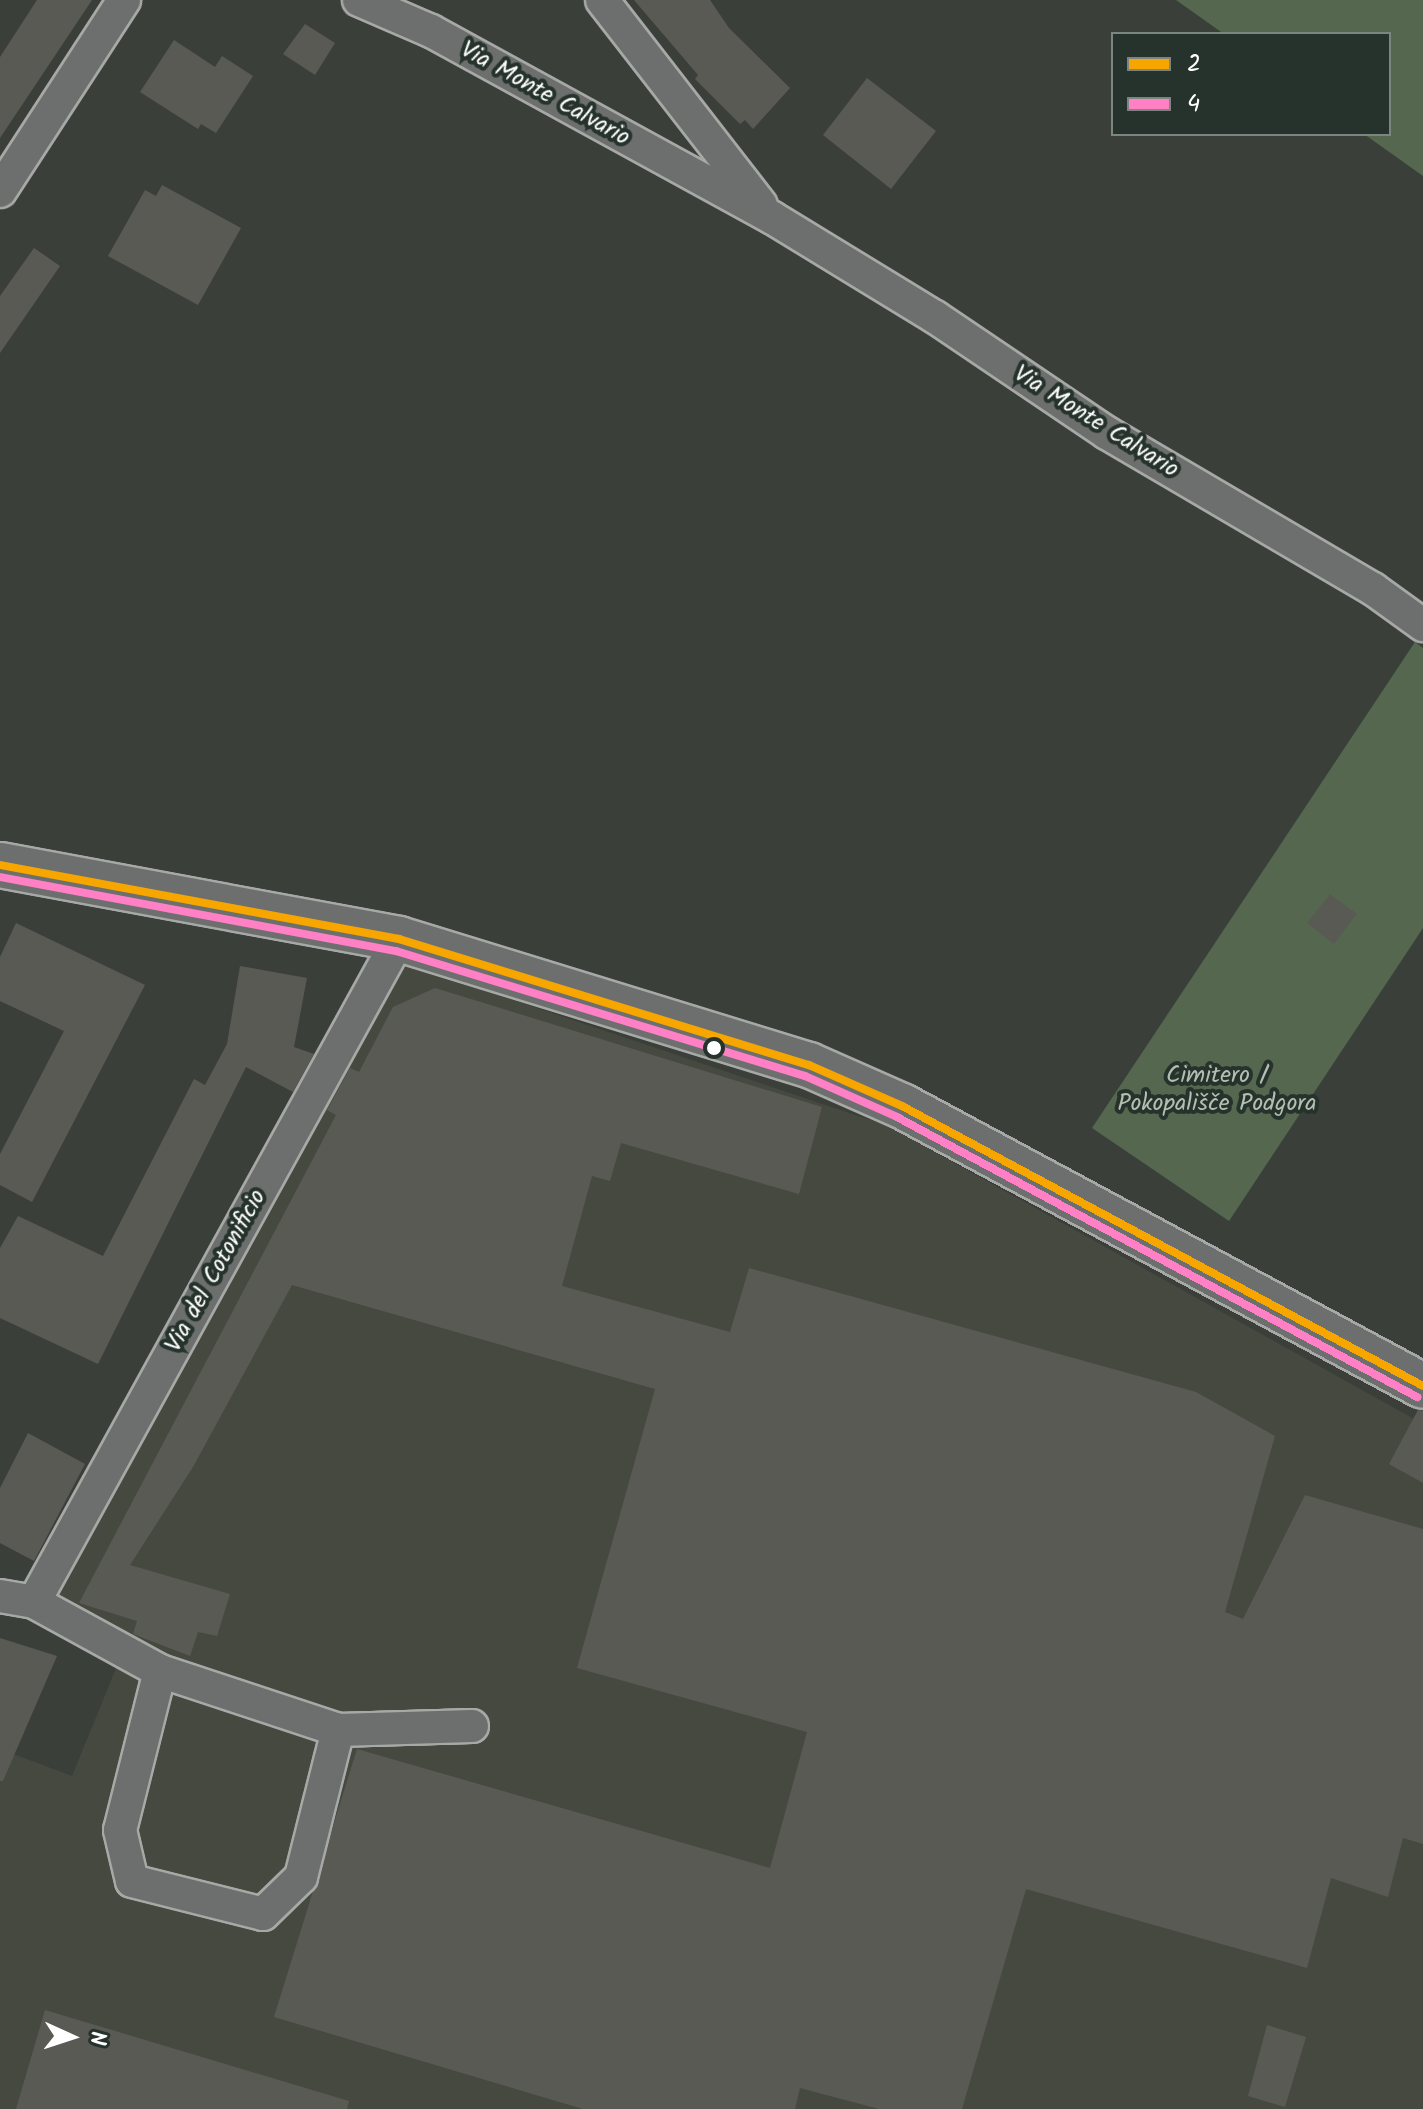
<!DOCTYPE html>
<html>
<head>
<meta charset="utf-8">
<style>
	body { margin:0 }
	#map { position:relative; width:1423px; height:2109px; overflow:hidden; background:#3b3f3a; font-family:Kalam,sans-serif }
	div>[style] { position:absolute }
	.built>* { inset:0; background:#464940 }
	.green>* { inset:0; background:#55684f }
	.building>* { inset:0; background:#5a5a55 }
	.roads { filter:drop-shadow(2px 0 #a7a9a6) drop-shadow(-2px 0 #a7a9a6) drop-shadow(0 2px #a7a9a6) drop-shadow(0 -2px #a7a9a6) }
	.street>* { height:32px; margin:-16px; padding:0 16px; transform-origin:16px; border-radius:16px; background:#6c6f6d }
	.secondary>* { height:44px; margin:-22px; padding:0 22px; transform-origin:22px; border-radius:22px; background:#6c6f6d }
	.bus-1>* { height:8px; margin:-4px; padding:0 4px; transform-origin:4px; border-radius:4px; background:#f7a600 }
	.bus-2>* { height:8px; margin:-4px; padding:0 4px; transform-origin:4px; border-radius:4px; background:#ff80c5 }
	.dots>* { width:22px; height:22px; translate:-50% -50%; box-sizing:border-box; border:4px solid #26332d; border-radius:50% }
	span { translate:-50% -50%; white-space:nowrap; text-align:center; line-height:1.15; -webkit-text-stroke:8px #26332d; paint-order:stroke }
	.street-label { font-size:24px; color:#fff }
	.park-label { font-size:24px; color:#b4beb1 }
	.legend { position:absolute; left:1111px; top:32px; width:280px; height:104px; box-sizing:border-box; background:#26332d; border:2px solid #7d8581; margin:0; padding:10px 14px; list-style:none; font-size:24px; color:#fff }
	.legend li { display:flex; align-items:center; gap:16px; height:40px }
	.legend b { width:40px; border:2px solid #7d8581 }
	.north { position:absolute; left:32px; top:1997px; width:80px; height:80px; -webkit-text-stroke:6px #26332d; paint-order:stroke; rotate:93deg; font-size:22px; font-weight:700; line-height:32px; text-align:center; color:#fff }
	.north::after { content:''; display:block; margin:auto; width:28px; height:36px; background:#fff; clip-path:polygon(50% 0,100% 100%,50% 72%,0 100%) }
</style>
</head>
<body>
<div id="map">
	<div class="built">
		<div style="clip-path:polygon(394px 960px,888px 1126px,1423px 1424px,1423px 2109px,0 2109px,0 1749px,72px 1776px,117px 1666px,39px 1622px)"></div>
	</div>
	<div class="green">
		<div style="clip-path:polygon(1176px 0,1423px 0,1423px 176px,1364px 134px,1389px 134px,1389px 34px,1224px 34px)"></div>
		<div style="clip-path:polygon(1415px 642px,1423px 648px,1423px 928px,1229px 1221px,1092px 1128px)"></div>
	</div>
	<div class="building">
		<div style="clip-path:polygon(37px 0,92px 0,0 138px,0 57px)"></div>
		<div style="clip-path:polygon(634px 0,710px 0,729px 28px,790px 88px,753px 129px,745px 120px,740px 124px,695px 79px,698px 75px)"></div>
		<div style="clip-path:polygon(305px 24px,335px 43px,315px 75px,283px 54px)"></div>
		<div style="clip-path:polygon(174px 40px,215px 67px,222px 56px,253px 76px,216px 133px,201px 124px,198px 129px,140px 92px)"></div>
		<div style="clip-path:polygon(867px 78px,936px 131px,891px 189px,823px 135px)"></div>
		<div style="clip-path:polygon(162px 185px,241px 228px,198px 305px,108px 256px,145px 190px,156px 196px)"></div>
		<div style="clip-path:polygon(34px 248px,60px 266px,0 353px,0 296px)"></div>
		<div style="clip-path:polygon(1330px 894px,1357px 914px,1334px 944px,1307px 923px)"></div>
		<div style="clip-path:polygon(16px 923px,145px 985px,32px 1202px,0 1185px,0 1154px,64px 1031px,0 1001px,0 957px)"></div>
		<div style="clip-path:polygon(240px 966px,307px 978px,294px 1047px,314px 1054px,293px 1092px,246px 1067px,98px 1364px,0 1318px,0 1248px,18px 1216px,103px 1256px,194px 1079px,205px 1085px,227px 1044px)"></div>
		<div style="clip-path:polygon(435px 988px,822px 1107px,799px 1194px,621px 1143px,610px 1181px,592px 1176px,562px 1286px,730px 1332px,749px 1268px,1196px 1392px,1275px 1436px,1225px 1612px,1243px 1619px,1305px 1495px,1423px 1529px,1423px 1844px,1403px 1838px,1388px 1897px,1331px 1878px,1307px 1968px,1026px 1889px,962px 2109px,879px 2109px,800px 2088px,795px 2109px,583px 2109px,274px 2017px,357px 1749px,770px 1868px,807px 1732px,577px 1668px,655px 1389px,292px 1285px,193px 1467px,130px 1565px,230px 1594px,217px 1636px,198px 1632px,190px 1656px,133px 1634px,137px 1621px,79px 1603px,336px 1115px,327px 1110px,350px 1068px,359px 1072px,393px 1007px)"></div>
		<div style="clip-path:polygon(1418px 1410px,1423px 1411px,1423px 1483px,1389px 1464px)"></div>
		<div style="clip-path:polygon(28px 1433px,85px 1464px,34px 1561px,0 1543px,0 1488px)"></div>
		<div style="clip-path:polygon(0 1638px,57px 1656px,3px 1781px,0 1781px)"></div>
		<div style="clip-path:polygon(45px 2010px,349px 2101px,347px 2109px,16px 2109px)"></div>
		<div style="clip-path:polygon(1267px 2025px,1306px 2037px,1285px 2107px,1248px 2096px)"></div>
	</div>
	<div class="roads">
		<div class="street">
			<div style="left:359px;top:0;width:78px;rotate:23.3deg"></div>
			<div style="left:431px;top:31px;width:388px;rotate:28.7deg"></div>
			<div style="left:771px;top:217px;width:192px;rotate:31.4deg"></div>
			<div style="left:935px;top:317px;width:207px;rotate:34deg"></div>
			<div style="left:1107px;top:433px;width:308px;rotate:30.4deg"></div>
			<div style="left:1373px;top:589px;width:62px;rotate:35.8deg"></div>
			<div style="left:602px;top:0;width:259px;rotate:52.2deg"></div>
			<div style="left:0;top:191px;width:228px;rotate:-57deg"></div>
			<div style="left:0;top:1596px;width:35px;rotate:10deg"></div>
			<div style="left:34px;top:1602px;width:144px;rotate:28.7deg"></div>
			<div style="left:160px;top:1671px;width:188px;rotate:18.3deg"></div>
			<div style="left:338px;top:1730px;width:134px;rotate:-1.7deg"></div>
			<div style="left:34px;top:1602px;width:757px;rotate:-61.17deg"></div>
			<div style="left:160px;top:1671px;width:164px;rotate:104.1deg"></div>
			<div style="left:120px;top:1830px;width:52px;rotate:76.8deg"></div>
			<div style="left:132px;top:1881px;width:135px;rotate:14.1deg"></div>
			<div style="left:263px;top:1914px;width:53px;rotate:-44.2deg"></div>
			<div style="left:301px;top:1877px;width:152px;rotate:-75.9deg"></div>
		</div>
		<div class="secondary">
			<div style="left:0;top:865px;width:406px;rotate:10.5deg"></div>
			<div style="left:399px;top:939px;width:429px;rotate:17.1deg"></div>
			<div style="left:809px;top:1065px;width:102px;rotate:23.8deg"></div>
			<div style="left:902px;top:1106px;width:591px;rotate:28.25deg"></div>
		</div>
	</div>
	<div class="bus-1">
		<div style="left:0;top:865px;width:406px;rotate:10.5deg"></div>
		<div style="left:399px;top:939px;width:429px;rotate:17.1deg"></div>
		<div style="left:809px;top:1065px;width:102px;rotate:23.8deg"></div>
		<div style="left:902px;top:1106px;width:591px;rotate:28.25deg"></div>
	</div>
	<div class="bus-2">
		<div style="left:0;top:877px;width:403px;rotate:10.6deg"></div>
		<div style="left:396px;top:951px;width:428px;rotate:17deg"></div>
		<div style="left:805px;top:1076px;width:101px;rotate:24deg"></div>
		<div style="left:897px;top:1117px;width:591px;rotate:28.3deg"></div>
	</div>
	<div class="dots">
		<div style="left:714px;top:1048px;background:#fff"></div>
	</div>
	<div class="street-label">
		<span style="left:545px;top:94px;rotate:29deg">Via Monte Calvario</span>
		<span style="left:1096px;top:422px;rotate:32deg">Via Monte Calvario</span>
		<span style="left:216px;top:1271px;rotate:-61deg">Via del Cotonificio</span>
	</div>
	<div class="park-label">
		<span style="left:1217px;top:1090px">Cimitero /<br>Pokopališče Podgora</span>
	</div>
	<ul class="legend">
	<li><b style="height:10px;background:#f7a600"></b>2</li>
	<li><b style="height:10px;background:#ff80c5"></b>4</li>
	</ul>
	<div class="north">N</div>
</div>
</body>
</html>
